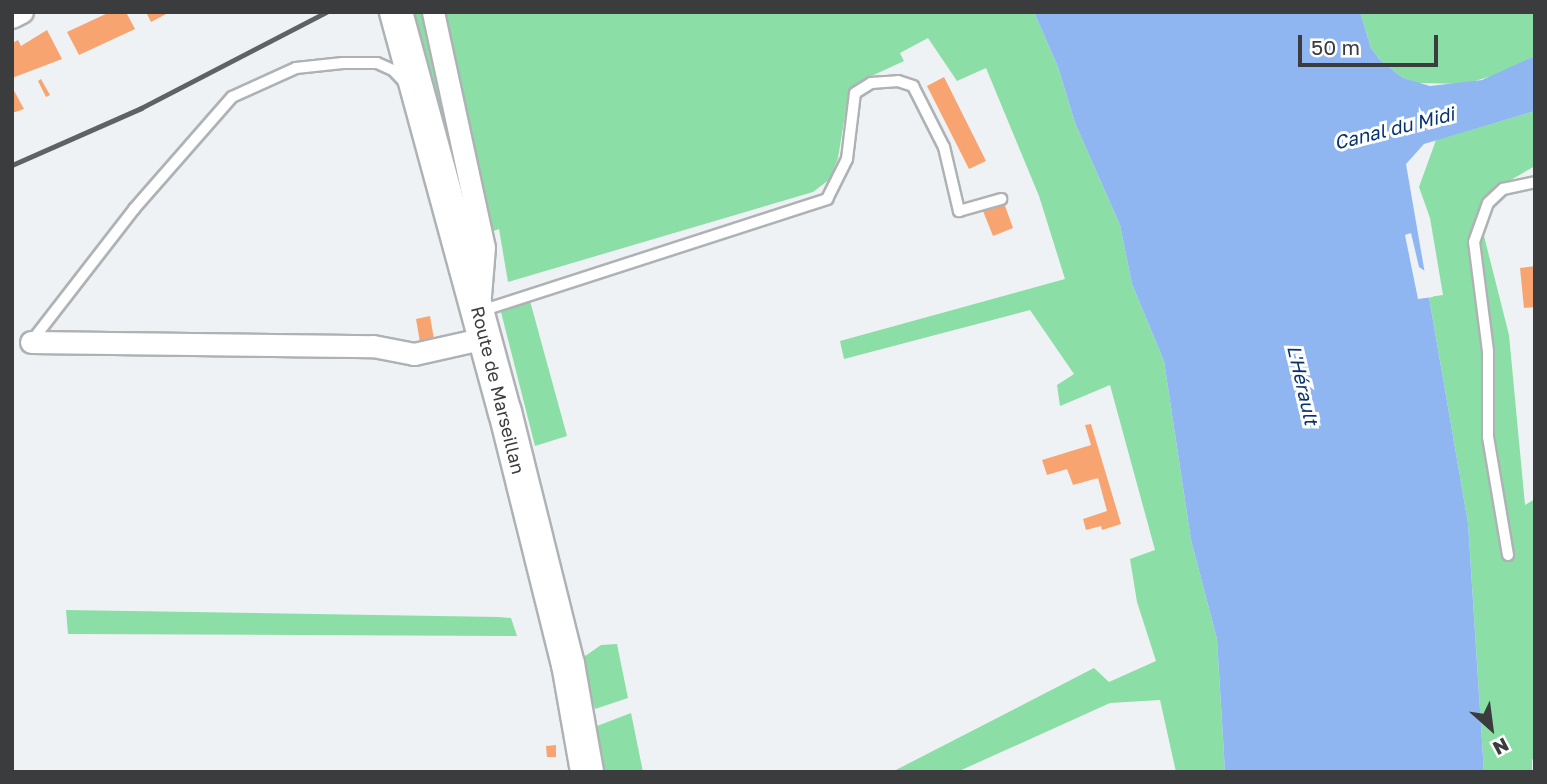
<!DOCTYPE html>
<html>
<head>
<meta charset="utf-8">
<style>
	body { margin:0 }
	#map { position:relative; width:1547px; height:784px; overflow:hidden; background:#eff2f5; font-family:"Golos Text",sans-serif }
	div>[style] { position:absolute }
	.green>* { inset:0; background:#8adea6 }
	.water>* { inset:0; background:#90b6f2 }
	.pier>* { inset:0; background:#eff2f5 }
	.building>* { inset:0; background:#f8a471 }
	.roads { filter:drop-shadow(2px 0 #afb2b5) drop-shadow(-2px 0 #afb2b5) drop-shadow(0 2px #afb2b5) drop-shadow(0 -2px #afb2b5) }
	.lane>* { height:10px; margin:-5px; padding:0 5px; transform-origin:5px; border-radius:5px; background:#fff }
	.street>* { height:21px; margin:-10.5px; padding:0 10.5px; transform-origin:10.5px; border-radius:10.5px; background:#fff }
	.secondary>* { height:32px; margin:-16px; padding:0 16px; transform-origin:16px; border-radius:16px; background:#fff }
	.rail>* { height:5px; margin:-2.5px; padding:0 2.5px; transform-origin:2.5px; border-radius:2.5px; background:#5f6263 }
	span { translate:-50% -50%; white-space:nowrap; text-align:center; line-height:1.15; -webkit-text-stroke:6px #fff; paint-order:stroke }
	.street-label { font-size:18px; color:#3a3c3d }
	.water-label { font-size:19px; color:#063272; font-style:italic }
	.frame { position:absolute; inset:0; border:14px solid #3a3c3d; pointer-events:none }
	.north { position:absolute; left:1456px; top:693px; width:70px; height:70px; -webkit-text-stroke:5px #fff; paint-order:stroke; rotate:152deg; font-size:19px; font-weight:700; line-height:28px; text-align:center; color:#3a3c3d }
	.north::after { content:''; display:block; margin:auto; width:24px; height:32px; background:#3a3c3d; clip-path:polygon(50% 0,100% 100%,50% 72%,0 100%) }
	.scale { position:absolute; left:1298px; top:35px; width:140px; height:32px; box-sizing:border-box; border:4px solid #3a3c3d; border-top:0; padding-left:9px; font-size:21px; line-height:24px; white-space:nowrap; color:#3a3c3d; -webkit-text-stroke:5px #fff; paint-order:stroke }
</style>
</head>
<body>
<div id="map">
	<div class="green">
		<div style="clip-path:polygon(412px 12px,1034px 12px,1058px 67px,1075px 123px,1120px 225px,1132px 284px,1164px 361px,1191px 540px,1217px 639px,1225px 772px,1176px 772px,1160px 700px,1110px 703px,957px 772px,892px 772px,1094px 668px,1109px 682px,1156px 661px,1137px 602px,1130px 559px,1155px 550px,1110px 385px,1060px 406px,1057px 385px,1074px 374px,1030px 310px,844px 359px,840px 341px,1065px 279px,1039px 196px,986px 68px,957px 81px,928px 38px,900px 53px,904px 61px,865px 79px,848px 97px,838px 158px,830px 179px,813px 192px,508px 282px,499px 229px,466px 241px)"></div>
		<div style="clip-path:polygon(1360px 12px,1535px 12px,1535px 56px,1503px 73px,1464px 84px,1418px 83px,1403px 78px,1380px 60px,1371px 48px)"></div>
		<div style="clip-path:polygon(1535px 111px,1535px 166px,1490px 192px,1482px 228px,1509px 335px,1525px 505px,1535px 499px,1535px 762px,1532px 759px,1532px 772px,1484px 772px,1468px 523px,1429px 297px,1443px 295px,1430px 218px,1419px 187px,1436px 140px)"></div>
		<div style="clip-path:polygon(530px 301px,567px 436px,535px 446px,501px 312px)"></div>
		<div style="clip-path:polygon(66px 610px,499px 617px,511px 618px,517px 636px,68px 634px)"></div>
		<div style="clip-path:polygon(617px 644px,628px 698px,595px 709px,581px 659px,601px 645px)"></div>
		<div style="clip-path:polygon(631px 713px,643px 772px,604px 772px,597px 726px)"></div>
	</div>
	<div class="water">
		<div style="clip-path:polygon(1034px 12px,1360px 12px,1371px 48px,1380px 60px,1403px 78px,1430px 86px,1482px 80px,1535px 56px,1535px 111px,1424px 144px,1406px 164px,1468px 523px,1484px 772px,1225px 772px,1217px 639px,1191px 540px,1164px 361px,1132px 284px,1120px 225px,1075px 123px,1058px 67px)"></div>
	</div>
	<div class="pier">
		<div style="clip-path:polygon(1411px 233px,1419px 267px,1428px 273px,1433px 297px,1418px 299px,1405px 235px)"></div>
	</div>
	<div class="building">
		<div style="clip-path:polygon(110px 12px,126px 12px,135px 29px,79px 55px,67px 32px)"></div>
		<div style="clip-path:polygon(146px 12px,170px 12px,151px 22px)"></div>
		<div style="clip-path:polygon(47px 30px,62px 59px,12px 78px,12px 43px,18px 40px,21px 46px)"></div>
		<div style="clip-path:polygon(944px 77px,986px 161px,969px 169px,927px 86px)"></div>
		<div style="clip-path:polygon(41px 79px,50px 95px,46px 97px,38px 81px)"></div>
		<div style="clip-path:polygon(12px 87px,24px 109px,12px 113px)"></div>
		<div style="clip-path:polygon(1004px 203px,1013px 228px,993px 236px,983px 211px)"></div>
		<div style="clip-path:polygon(1535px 266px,1535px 307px,1524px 308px,1520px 268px)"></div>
		<div style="clip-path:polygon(430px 316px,435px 345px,421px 348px,416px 319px)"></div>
		<div style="clip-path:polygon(1091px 424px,1121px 524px,1102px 530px,1101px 526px,1086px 530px,1083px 519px,1107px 511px,1098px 478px,1073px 485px,1067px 469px,1047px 475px,1042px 460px,1091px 445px,1085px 425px)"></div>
		<div style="clip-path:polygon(556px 745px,556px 757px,547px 757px,546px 746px)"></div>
	</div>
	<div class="roads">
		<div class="lane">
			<div style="left:481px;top:311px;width:364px;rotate:-17.9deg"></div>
			<div style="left:827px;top:199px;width:45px;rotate:-63.4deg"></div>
			<div style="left:847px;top:159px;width:66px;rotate:-83.1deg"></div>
			<div style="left:855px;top:93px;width:19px;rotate:-32deg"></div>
			<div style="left:871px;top:83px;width:27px;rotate:-4deg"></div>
			<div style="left:898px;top:81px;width:16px;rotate:18deg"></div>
			<div style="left:913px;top:86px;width:68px;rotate:63.1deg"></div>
			<div style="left:944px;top:147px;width:66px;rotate:76.8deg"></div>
			<div style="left:959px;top:211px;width:44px;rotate:-15.9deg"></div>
			<div style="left:31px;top:342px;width:168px;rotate:-52.2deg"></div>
			<div style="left:134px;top:209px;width:149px;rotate:-48.8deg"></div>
			<div style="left:232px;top:97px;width:70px;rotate:-24.4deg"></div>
			<div style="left:296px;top:68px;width:47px;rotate:-6.1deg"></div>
			<div style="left:343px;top:63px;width:34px"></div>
			<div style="left:377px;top:63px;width:17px;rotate:24deg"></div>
			<div style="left:393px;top:70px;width:18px;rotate:47deg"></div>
			<div style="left:1508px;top:555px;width:120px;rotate:-99.6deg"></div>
			<div style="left:1488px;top:437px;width:86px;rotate:-90deg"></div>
			<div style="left:1488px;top:351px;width:110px;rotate:-97.3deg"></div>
			<div style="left:1474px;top:242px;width:41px;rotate:-70.3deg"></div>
			<div style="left:1488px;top:203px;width:21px;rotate:-43deg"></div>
			<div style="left:1503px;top:189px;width:33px;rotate:-12deg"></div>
		</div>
		<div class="street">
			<div style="left:433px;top:12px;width:240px;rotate:77.8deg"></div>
			<div style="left:484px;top:247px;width:49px;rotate:94.7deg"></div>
			<div style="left:12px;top:17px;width:11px;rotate:-27deg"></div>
			<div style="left:31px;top:342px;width:342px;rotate:0.7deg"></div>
			<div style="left:373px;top:346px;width:42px;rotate:11deg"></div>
			<div style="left:414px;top:354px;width:73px;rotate:-12.7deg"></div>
		</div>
		<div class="secondary">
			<div style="left:396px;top:12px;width:415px;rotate:74.8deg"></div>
			<div style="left:505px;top:412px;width:260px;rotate:76deg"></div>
			<div style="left:568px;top:664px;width:110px;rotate:80deg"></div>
		</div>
	</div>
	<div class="rail">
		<div style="left:12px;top:165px;width:141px;rotate:-23.8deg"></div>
		<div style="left:141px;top:108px;width:208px;rotate:-27.4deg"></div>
	</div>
	<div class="street-label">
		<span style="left:498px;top:390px;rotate:76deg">Route de Marseillan</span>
	</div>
	<div class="water-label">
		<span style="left:1394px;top:128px;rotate:-14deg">Canal du Midi</span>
		<span style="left:1303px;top:385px;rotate:77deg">L'Hérault</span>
	</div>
	<div class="frame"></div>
	<div class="north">N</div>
	<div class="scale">50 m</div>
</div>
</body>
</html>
